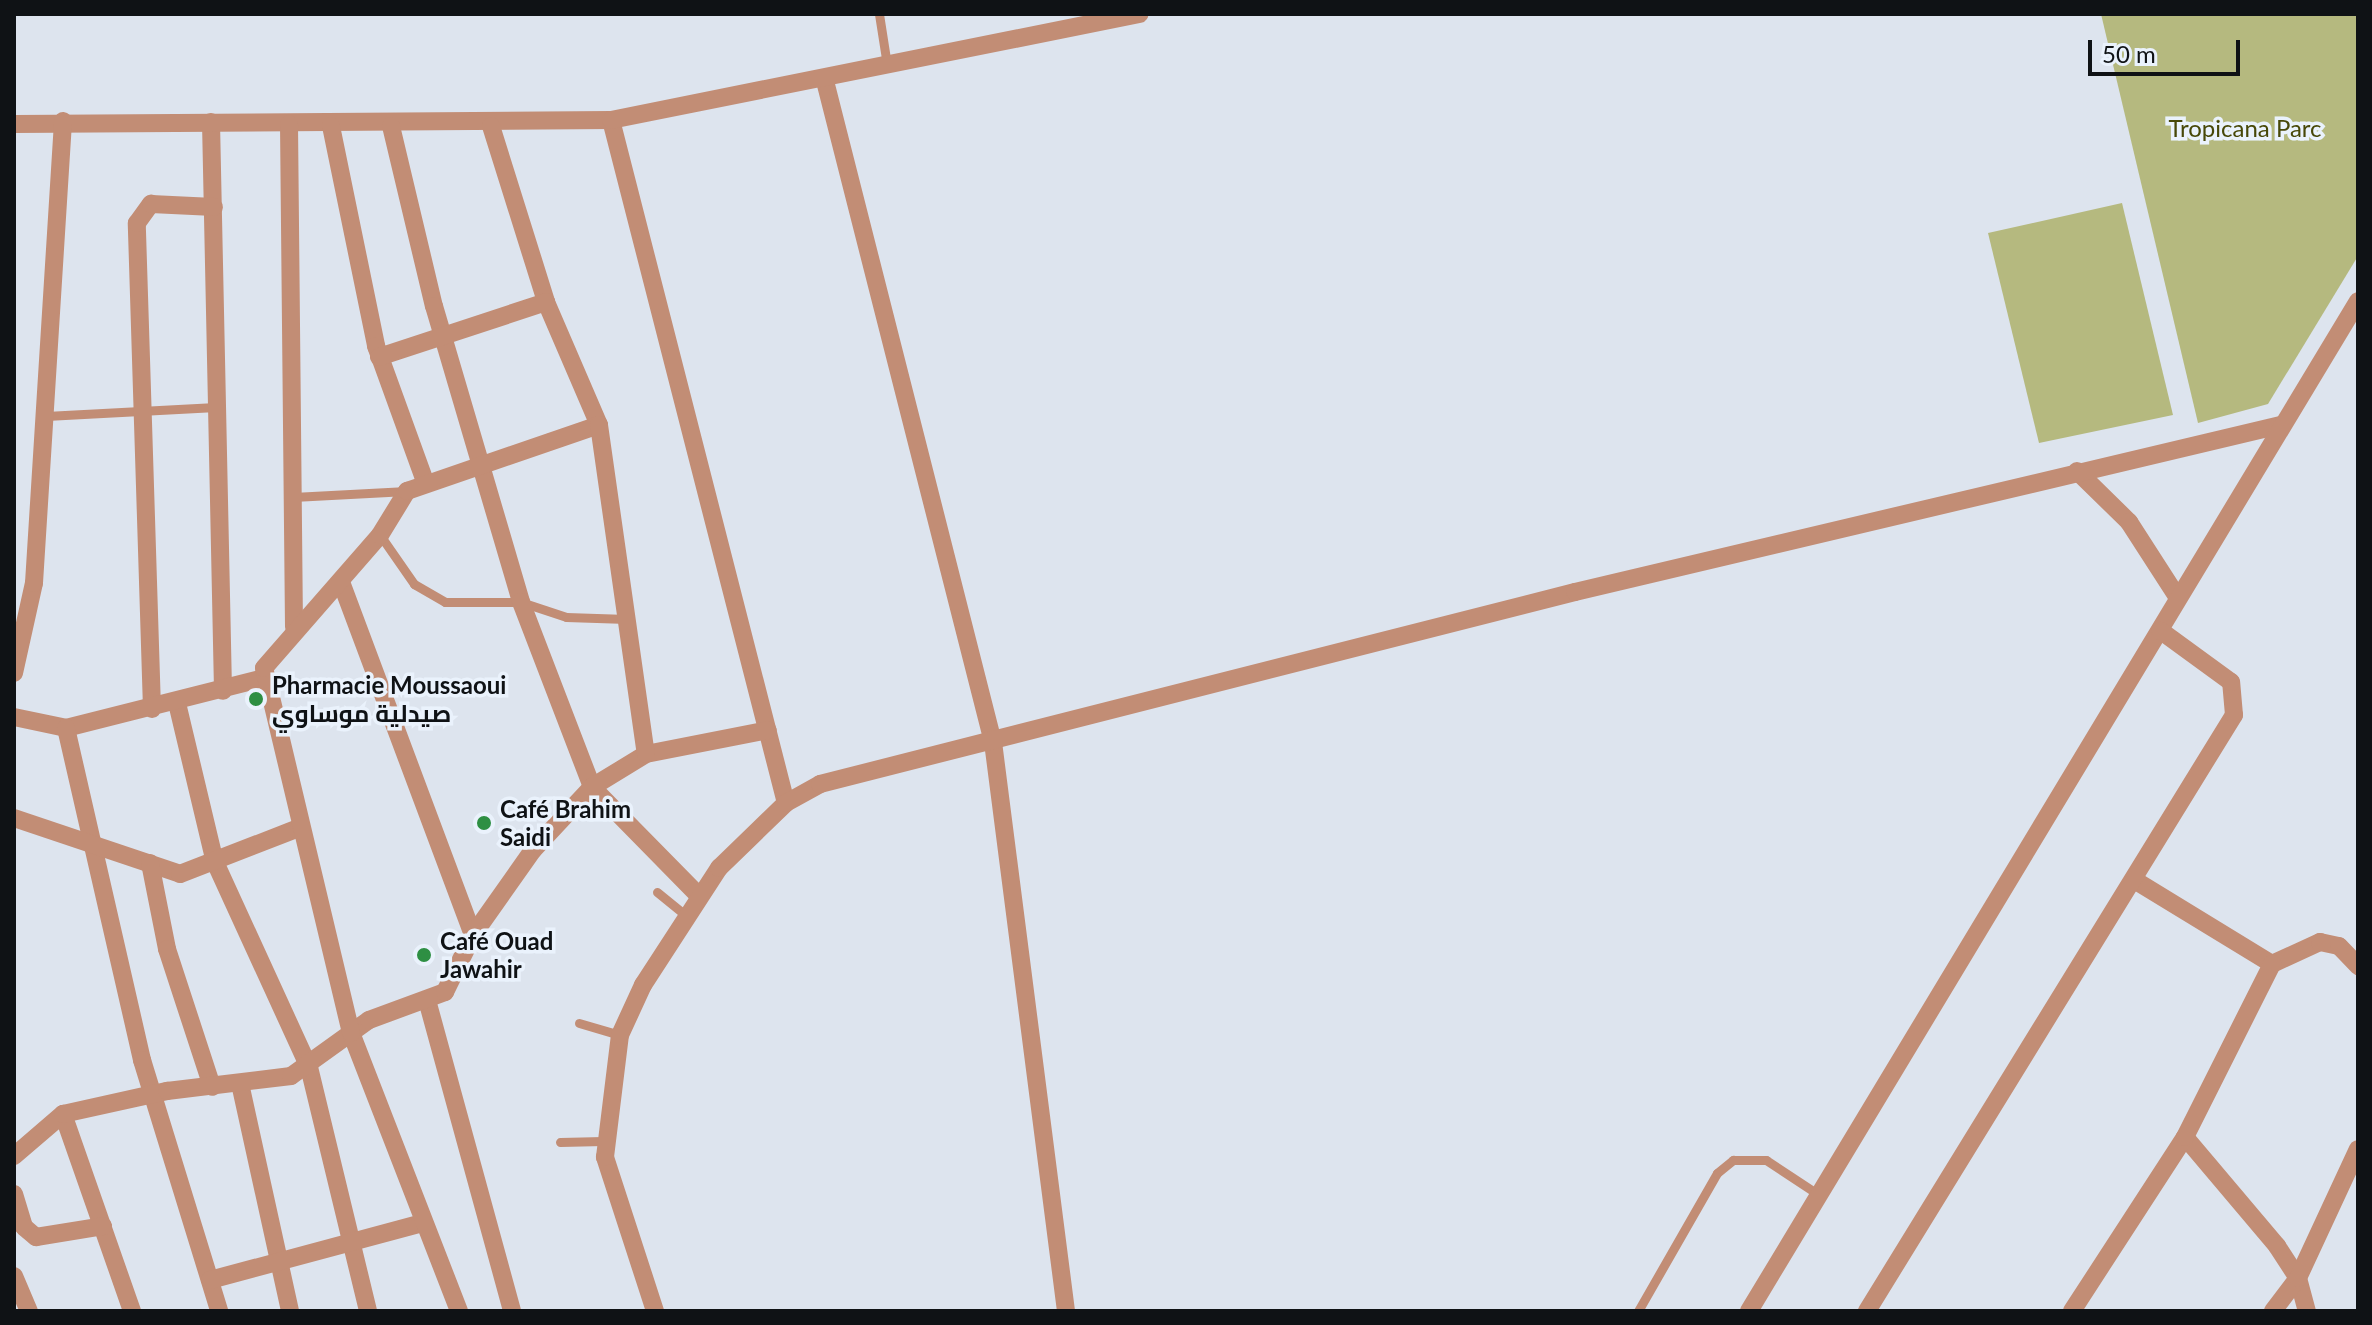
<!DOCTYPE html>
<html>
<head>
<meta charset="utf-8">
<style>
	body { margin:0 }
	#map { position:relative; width:2372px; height:1325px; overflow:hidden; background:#dde4ee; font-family:Lato,Cairo,sans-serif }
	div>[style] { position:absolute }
	.green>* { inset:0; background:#b5b97f }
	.lane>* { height:9px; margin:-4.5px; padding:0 4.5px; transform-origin:4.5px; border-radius:4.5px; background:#c28d75 }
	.street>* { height:18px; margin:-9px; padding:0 9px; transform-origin:9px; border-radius:9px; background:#c28d75 }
	.dots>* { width:22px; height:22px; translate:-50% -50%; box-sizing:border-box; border:4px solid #eaf2fc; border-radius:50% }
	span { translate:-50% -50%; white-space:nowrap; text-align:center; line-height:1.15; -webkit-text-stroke:7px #eaf2fc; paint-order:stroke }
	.park-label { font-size:24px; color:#474808 }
	.poi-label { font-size:24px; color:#0f1215; font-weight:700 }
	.left { translate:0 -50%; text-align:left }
	.frame { position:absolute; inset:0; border:16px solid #0f1215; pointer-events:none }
	.scale { position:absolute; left:2088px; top:40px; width:152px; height:36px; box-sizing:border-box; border:4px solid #0f1215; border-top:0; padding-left:10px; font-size:24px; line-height:28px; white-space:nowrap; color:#0f1215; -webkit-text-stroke:6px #eaf2fc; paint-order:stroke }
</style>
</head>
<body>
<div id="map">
	<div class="green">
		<div style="clip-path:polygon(2101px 14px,2358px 14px,2358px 256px,2268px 404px,2198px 423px)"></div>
		<div style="clip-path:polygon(2122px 203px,2173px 415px,2039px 443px,1988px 233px)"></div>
	</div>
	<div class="lane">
		<div style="left:879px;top:14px;width:52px;rotate:81.1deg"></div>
		<div style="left:46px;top:416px;width:170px;rotate:-3deg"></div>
		<div style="left:293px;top:497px;width:114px;rotate:-3deg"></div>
		<div style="left:380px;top:535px;width:60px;rotate:55.2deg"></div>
		<div style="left:414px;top:584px;width:36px;rotate:30deg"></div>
		<div style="left:445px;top:602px;width:76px"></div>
		<div style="left:521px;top:602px;width:47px;rotate:18.4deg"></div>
		<div style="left:566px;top:617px;width:61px;rotate:1.9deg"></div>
		<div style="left:657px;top:892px;width:36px;rotate:39deg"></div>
		<div style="left:579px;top:1023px;width:43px;rotate:16.3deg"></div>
		<div style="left:560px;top:1142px;width:43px;rotate:-1.3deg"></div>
		<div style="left:1638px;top:1311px;width:159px;rotate:-60.2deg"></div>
		<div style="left:1717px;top:1173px;width:21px;rotate:-39deg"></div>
		<div style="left:1733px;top:1160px;width:33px"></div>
		<div style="left:1766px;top:1160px;width:64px;rotate:33.4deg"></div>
	</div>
	<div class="street">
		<div style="left:825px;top:81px;width:682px;rotate:75.74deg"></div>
		<div style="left:993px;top:742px;width:574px;rotate:82.69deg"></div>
		<div style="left:611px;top:120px;width:705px;rotate:75.63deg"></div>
		<div style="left:211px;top:122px;width:569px;rotate:88.79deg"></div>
		<div style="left:14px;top:124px;width:597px;rotate:-0.38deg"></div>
		<div style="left:611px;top:120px;width:539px;rotate:-11.35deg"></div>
		<div style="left:289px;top:124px;width:503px;rotate:89.43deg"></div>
		<div style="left:331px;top:126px;width:225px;rotate:78.4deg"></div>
		<div style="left:376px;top:346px;width:144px;rotate:70.1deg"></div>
		<div style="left:391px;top:126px;width:185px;rotate:76.6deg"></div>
		<div style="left:434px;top:306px;width:309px;rotate:73.6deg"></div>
		<div style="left:521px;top:602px;width:198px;rotate:69deg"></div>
		<div style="left:592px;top:787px;width:153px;rotate:45.5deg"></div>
		<div style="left:491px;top:126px;width:184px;rotate:72.6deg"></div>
		<div style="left:546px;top:302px;width:134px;rotate:66.7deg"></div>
		<div style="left:379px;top:357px;width:176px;rotate:-18.2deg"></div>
		<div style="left:2077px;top:471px;width:73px;rotate:44.4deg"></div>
		<div style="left:2129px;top:522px;width:90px;rotate:57.2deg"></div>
		<div style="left:341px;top:582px;width:377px;rotate:69.5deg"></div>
		<div style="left:14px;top:673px;width:92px;rotate:-77.5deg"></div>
		<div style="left:34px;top:583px;width:463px;rotate:-86.4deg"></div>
		<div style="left:177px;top:703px;width:163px;rotate:76.6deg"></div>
		<div style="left:215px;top:862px;width:226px;rotate:65.4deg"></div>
		<div style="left:309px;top:1067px;width:251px;rotate:76.4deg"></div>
		<div style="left:152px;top:709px;width:486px;rotate:-91.8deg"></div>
		<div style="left:137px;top:223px;width:24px;rotate:-54deg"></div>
		<div style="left:151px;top:204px;width:63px;rotate:2.7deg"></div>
		<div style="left:14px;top:717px;width:53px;rotate:11.9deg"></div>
		<div style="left:66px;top:728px;width:204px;rotate:-14.2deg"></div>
		<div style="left:66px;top:728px;width:341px;rotate:77.1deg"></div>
		<div style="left:142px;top:1060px;width:263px;rotate:72.9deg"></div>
		<div style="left:14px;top:818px;width:175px;rotate:18.6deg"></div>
		<div style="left:180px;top:874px;width:130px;rotate:-21.2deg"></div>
		<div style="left:150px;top:863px;width:88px;rotate:78.8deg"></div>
		<div style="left:167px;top:949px;width:145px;rotate:71.9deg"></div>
		<div style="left:2136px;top:881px;width:159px;rotate:31.4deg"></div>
		<div style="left:2272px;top:964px;width:53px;rotate:-24.6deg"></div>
		<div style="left:2320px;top:942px;width:19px;rotate:12deg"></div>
		<div style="left:2339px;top:946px;width:28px;rotate:46deg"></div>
		<div style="left:427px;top:1000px;width:322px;rotate:74.7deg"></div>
		<div style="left:241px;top:1088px;width:228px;rotate:77.6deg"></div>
		<div style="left:63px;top:1114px;width:209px;rotate:70.7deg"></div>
		<div style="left:2185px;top:1137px;width:143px;rotate:49.8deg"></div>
		<div style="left:2277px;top:1246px;width:38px;rotate:57deg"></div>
		<div style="left:2298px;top:1278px;width:34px;rotate:75deg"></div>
		<div style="left:14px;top:1156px;width:65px;rotate:-40.6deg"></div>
		<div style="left:63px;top:1114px;width:107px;rotate:-12.5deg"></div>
		<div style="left:167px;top:1091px;width:125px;rotate:-6.9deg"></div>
		<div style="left:291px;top:1076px;width:96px;rotate:-35.7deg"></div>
		<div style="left:369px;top:1020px;width:81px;rotate:-20.2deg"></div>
		<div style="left:445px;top:992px;width:64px;rotate:-63.8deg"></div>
		<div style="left:473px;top:935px;width:104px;rotate:-54.8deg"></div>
		<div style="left:533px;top:850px;width:86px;rotate:-46.9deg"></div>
		<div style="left:592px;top:787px;width:63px;rotate:-31.4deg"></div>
		<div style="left:646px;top:754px;width:124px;rotate:-11.1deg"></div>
		<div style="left:14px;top:1194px;width:34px;rotate:73deg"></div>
		<div style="left:24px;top:1227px;width:16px;rotate:40deg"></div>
		<div style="left:36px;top:1237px;width:68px;rotate:-9.3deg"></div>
		<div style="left:14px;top:1276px;width:38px;rotate:67deg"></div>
		<div style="left:210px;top:1280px;width:220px;rotate:-15deg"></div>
		<div style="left:459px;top:1311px;width:298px;rotate:-111.2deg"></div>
		<div style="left:351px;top:1033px;width:375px;rotate:-103.4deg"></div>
		<div style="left:264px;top:668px;width:176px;rotate:-48.9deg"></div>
		<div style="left:380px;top:535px;width:52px;rotate:-58.5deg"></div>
		<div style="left:407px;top:491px;width:203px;rotate:-19deg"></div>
		<div style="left:599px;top:425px;width:332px;rotate:81.9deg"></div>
		<div style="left:655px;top:1311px;width:162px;rotate:-108deg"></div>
		<div style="left:605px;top:1157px;width:123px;rotate:-83deg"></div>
		<div style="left:620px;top:1035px;width:55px;rotate:-65.3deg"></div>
		<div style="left:643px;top:985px;width:140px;rotate:-57deg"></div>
		<div style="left:719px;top:868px;width:93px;rotate:-44.1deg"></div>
		<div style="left:786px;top:803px;width:39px;rotate:-29deg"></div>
		<div style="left:820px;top:784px;width:779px;rotate:-14.27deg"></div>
		<div style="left:1575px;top:592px;width:725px;rotate:-13.31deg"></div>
		<div style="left:1749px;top:1311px;width:1179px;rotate:-58.91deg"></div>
		<div style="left:1867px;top:1311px;width:700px;rotate:-58.38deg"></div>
		<div style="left:2234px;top:715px;width:33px;rotate:-95deg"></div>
		<div style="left:2231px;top:682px;width:87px;rotate:-143.9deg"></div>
		<div style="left:2072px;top:1311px;width:207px;rotate:-57deg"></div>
		<div style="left:2185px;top:1137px;width:194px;rotate:-63.3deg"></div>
		<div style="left:2273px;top:1311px;width:41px;rotate:-52.9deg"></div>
		<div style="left:2298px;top:1278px;width:142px;rotate:-65.1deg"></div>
	</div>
	<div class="dots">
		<div style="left:256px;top:699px;background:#2e8f43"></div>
		<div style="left:484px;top:823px;background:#2e8f43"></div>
		<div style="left:424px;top:955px;background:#2e8f43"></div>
	</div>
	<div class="park-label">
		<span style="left:2245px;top:128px">Tropicana Parc</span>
	</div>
	<div class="poi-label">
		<span class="left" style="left:272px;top:699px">Pharmacie Moussaoui<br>صيدلية موساوي</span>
		<span class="left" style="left:500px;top:823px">Café Brahim<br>Saidi</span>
		<span class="left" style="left:440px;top:955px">Café Ouad<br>Jawahir</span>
	</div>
	<div class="frame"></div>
	<div class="scale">50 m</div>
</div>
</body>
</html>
